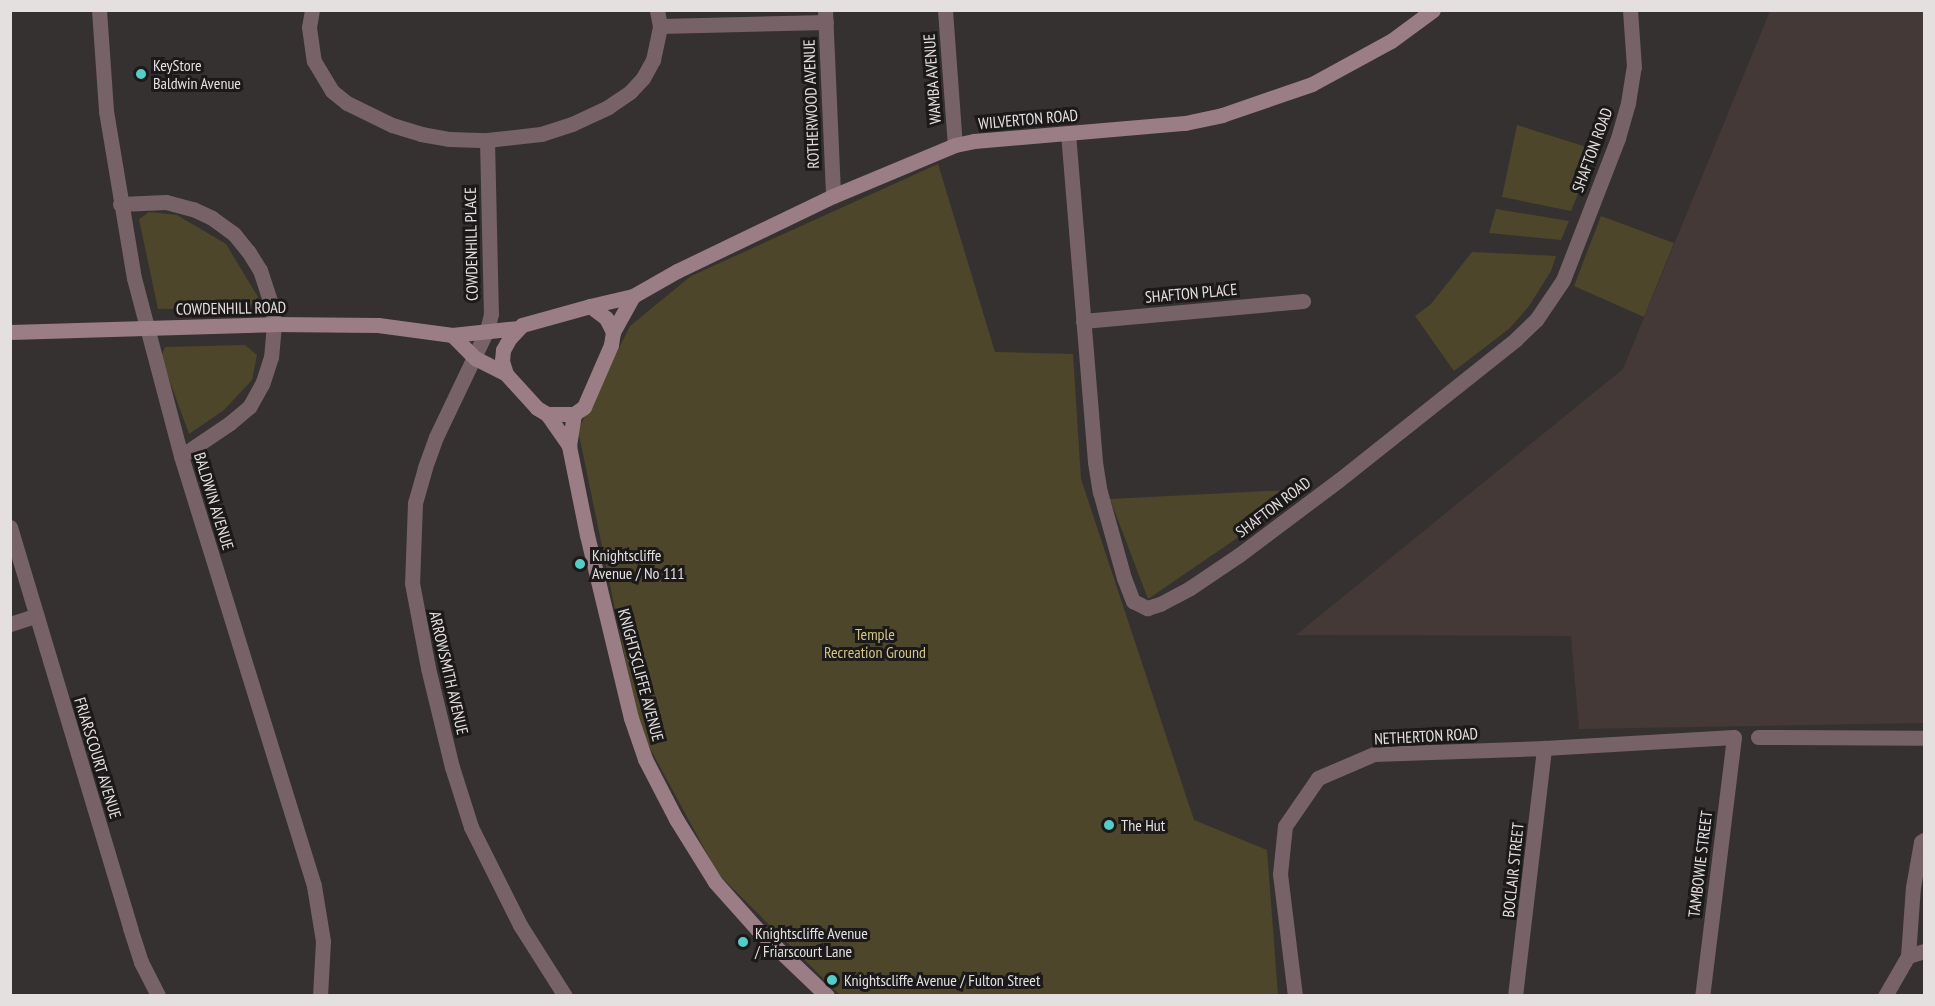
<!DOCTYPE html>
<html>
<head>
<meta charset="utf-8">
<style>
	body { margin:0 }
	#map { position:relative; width:1935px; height:1006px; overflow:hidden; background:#353130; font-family:"PT Sans Narrow",sans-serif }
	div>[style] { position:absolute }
	.built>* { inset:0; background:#443936 }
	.green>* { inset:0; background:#4d462a }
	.street>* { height:15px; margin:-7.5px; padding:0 7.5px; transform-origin:7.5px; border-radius:7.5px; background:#766267 }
	.secondary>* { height:15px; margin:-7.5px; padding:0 7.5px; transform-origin:7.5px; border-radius:7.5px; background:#9b7d85 }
	.dots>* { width:16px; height:16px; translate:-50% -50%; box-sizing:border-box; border:3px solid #1b1919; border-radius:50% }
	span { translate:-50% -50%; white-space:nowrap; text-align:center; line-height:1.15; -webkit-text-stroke:6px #1b1919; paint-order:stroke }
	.poi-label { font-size:16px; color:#e3e0df }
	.left { translate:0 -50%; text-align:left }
	.street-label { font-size:16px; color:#e3e0df }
	.park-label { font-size:16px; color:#d5c583 }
	.frame { position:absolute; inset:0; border:12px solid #e3e0df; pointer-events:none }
</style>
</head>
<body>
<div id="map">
	<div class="built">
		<div style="clip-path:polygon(1770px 11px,1924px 11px,1924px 723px,1579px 729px,1571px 636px,1296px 635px,1623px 369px)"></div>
	</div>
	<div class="green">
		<div style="clip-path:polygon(1517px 125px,1596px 150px,1571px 211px,1502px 197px)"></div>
		<div style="clip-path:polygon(938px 164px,995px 352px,1073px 354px,1081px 479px,1194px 820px,1267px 850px,1278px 995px,840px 995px,718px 874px,640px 730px,578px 430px,630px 326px,691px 276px)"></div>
		<div style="clip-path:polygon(1496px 209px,1569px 221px,1561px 240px,1489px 233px)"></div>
		<div style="clip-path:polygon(149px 212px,177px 215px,226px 244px,258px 297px,248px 308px,158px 309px,139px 219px)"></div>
		<div style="clip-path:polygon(1601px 216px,1674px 243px,1644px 317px,1574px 286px)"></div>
		<div style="clip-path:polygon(1472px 252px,1556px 256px,1551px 271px,1529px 306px,1510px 328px,1454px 371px,1415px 316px,1431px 304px)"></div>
		<div style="clip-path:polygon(245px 345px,257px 355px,252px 380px,224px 410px,189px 434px,161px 357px,165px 347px)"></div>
		<div style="clip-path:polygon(1309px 489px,1148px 599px,1110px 499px)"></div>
	</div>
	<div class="street">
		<div style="left:99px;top:10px;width:101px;rotate:86deg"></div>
		<div style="left:106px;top:111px;width:169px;rotate:80.5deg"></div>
		<div style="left:134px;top:278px;width:184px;rotate:75.2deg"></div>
		<div style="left:181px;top:456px;width:450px;rotate:72.8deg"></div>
		<div style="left:314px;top:886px;width:56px;rotate:80.7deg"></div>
		<div style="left:323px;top:941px;width:55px;rotate:93.1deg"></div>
		<div style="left:312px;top:10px;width:17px;rotate:100deg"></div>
		<div style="left:309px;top:27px;width:34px;rotate:82deg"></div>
		<div style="left:314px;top:61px;width:35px;rotate:59deg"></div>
		<div style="left:332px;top:91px;width:19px;rotate:39deg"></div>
		<div style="left:347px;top:103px;width:50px;rotate:26.1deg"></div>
		<div style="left:392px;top:125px;width:30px;rotate:17deg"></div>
		<div style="left:421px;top:134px;width:29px;rotate:10deg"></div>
		<div style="left:450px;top:139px;width:37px;rotate:2deg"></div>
		<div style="left:487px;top:140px;width:54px;rotate:-6.3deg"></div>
		<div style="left:541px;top:134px;width:33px;rotate:-18deg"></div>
		<div style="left:572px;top:124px;width:40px;rotate:-25deg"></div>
		<div style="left:608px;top:107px;width:27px;rotate:-34deg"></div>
		<div style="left:630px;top:92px;width:19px;rotate:-47deg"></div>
		<div style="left:643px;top:78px;width:21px;rotate:-61deg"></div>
		<div style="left:653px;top:60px;width:35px;rotate:-78deg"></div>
		<div style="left:660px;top:26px;width:16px;rotate:-101deg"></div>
		<div style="left:825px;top:10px;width:186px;rotate:87.5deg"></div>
		<div style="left:945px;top:10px;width:135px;rotate:85.8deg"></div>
		<div style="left:660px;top:26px;width:166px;rotate:-1.4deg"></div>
		<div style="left:1068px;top:133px;width:330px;rotate:85.3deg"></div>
		<div style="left:1095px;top:462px;width:30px;rotate:81deg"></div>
		<div style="left:1100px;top:492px;width:89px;rotate:74.4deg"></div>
		<div style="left:1124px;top:578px;width:25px;rotate:69deg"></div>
		<div style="left:1133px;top:601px;width:16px;rotate:27deg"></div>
		<div style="left:1147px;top:608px;width:14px;rotate:-17deg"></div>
		<div style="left:1160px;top:604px;width:34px;rotate:-28deg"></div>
		<div style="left:1190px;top:588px;width:59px;rotate:-34deg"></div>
		<div style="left:1239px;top:555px;width:125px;rotate:-36.9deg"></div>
		<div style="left:1339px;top:480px;width:226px;rotate:-38.5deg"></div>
		<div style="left:1516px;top:339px;width:28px;rotate:-44deg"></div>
		<div style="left:1536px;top:320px;width:48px;rotate:-56deg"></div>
		<div style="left:1563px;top:280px;width:152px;rotate:-68.8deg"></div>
		<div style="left:1618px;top:138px;width:36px;rotate:-74deg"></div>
		<div style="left:1628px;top:103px;width:36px;rotate:-81deg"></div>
		<div style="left:1634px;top:67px;width:57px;rotate:-94deg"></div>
		<div style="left:487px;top:140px;width:174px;rotate:88.7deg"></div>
		<div style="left:491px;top:314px;width:16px;rotate:104deg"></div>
		<div style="left:487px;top:330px;width:119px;rotate:115.5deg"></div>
		<div style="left:436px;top:437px;width:33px;rotate:110deg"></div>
		<div style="left:425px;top:468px;width:36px;rotate:106deg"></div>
		<div style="left:415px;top:503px;width:80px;rotate:92.1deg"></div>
		<div style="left:412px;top:583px;width:86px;rotate:79.3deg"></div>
		<div style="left:428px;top:668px;width:102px;rotate:76.4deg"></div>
		<div style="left:452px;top:767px;width:63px;rotate:72.4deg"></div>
		<div style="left:471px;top:827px;width:110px;rotate:63.4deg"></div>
		<div style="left:520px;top:925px;width:84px;rotate:57.6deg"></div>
		<div style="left:120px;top:204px;width:46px;rotate:-2.5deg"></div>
		<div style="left:166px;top:202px;width:28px;rotate:15deg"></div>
		<div style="left:193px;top:209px;width:21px;rotate:25deg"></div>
		<div style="left:212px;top:218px;width:27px;rotate:36deg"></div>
		<div style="left:234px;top:234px;width:22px;rotate:51deg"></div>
		<div style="left:248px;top:251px;width:22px;rotate:58deg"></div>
		<div style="left:260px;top:270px;width:40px;rotate:72deg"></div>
		<div style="left:272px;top:308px;width:16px;rotate:83deg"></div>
		<div style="left:274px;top:324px;width:33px;rotate:95deg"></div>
		<div style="left:271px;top:357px;width:28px;rotate:108deg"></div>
		<div style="left:262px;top:384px;width:26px;rotate:119deg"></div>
		<div style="left:249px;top:407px;width:25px;rotate:140deg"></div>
		<div style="left:230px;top:423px;width:59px;rotate:146deg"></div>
		<div style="left:1083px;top:321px;width:221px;rotate:-5.2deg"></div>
		<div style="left:10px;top:527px;width:419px;rotate:73.3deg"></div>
		<div style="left:130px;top:928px;width:36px;rotate:72deg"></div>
		<div style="left:141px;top:962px;width:38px;rotate:63deg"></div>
		<div style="left:10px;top:624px;width:28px;rotate:-18deg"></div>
		<div style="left:1758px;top:737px;width:166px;rotate:0.3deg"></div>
		<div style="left:1908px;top:956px;width:69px;rotate:-85.9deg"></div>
		<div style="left:1913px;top:887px;width:46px;rotate:-79.9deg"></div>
		<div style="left:1921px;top:842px;width:4px;rotate:-34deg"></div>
		<div style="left:1295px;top:996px;width:123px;rotate:-97deg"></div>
		<div style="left:1280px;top:874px;width:48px;rotate:-84.1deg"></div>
		<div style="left:1285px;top:826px;width:58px;rotate:-55.5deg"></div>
		<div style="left:1318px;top:778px;width:61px;rotate:-23.2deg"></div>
		<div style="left:1374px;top:754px;width:170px;rotate:-2deg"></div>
		<div style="left:1544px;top:748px;width:190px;rotate:-3.3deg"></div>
		<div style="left:1734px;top:737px;width:261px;rotate:97deg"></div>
		<div style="left:1515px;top:996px;width:250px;rotate:-83.3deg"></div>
		<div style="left:1885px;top:996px;width:46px;rotate:-60.1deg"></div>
		<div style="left:1908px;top:956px;width:17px;rotate:-17deg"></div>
	</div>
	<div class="secondary">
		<div style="left:590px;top:306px;width:44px;rotate:-13.1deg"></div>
		<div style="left:633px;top:296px;width:51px;rotate:-29.6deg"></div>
		<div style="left:677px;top:271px;width:173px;rotate:-25.7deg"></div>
		<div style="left:833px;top:196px;width:132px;rotate:-22.7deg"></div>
		<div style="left:955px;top:145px;width:19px;rotate:-12deg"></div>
		<div style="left:974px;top:141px;width:212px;rotate:-4.9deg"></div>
		<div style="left:1185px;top:123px;width:38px;rotate:-12deg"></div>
		<div style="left:1222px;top:115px;width:95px;rotate:-19deg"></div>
		<div style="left:1312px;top:84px;width:90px;rotate:-28.6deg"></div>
		<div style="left:1391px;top:41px;width:52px;rotate:-36.4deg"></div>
		<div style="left:590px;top:306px;width:20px;rotate:37deg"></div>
		<div style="left:606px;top:318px;width:16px;rotate:63deg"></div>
		<div style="left:613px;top:332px;width:13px;rotate:99deg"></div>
		<div style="left:611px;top:345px;width:68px;rotate:113.5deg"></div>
		<div style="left:584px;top:407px;width:12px;rotate:145deg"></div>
		<div style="left:574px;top:414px;width:27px;rotate:180deg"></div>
		<div style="left:547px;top:414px;width:12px;rotate:-149deg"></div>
		<div style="left:537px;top:408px;width:46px;rotate:-132.4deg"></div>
		<div style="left:506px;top:374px;width:14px;rotate:-107deg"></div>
		<div style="left:502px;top:361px;width:11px;rotate:-85deg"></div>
		<div style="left:503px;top:350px;width:13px;rotate:-61deg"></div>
		<div style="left:509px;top:339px;width:19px;rotate:-47deg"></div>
		<div style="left:522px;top:325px;width:71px;rotate:-15.6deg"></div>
		<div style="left:10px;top:332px;width:264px;rotate:-1.7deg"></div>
		<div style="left:274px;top:324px;width:104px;rotate:0.6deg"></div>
		<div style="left:378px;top:325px;width:75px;rotate:7.7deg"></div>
		<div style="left:452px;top:335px;width:65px;rotate:-6.1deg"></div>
		<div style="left:613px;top:332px;width:41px;rotate:-60.9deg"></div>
		<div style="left:452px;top:335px;width:33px;rotate:45deg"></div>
		<div style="left:475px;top:358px;width:35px;rotate:27deg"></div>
		<div style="left:547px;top:414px;width:39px;rotate:55deg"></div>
		<div style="left:574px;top:414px;width:32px;rotate:99deg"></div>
		<div style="left:569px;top:446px;width:91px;rotate:78.6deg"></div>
		<div style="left:587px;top:535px;width:188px;rotate:76.5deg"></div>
		<div style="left:631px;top:718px;width:43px;rotate:71.1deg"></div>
		<div style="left:645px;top:759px;width:68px;rotate:62.7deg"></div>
		<div style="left:676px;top:819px;width:74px;rotate:58.2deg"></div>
		<div style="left:715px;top:882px;width:63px;rotate:48.2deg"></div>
		<div style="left:757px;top:929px;width:97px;rotate:43.7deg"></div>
	</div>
	<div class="dots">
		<div style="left:141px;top:74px;background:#54cdc7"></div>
		<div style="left:580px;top:564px;background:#54cdc7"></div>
		<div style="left:1109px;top:825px;background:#54cdc7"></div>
		<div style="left:743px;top:942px;background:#54cdc7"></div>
		<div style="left:832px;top:980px;background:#54cdc7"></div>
	</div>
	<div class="poi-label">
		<span class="left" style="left:153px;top:74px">KeyStore<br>Baldwin Avenue</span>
		<span class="left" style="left:592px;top:564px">Knightscliffe<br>Avenue / No 111</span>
		<span class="left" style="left:1121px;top:825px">The Hut</span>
		<span class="left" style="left:755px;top:942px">Knightscliffe Avenue<br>/ Friarscourt Lane</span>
		<span class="left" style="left:844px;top:980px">Knightscliffe Avenue / Fulton Street</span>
	</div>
	<div class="street-label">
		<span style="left:932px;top:79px;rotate:-94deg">WAMBA AVENUE</span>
		<span style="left:811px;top:104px;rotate:-92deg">ROTHERWOOD AVENUE</span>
		<span style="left:1028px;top:119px;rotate:-5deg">WILVERTON ROAD</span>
		<span style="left:1592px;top:150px;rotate:-70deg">SHAFTON ROAD</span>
		<span style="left:471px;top:244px;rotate:-91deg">COWDENHILL PLACE</span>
		<span style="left:1191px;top:293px;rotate:-5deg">SHAFTON PLACE</span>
		<span style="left:231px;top:308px;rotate:-1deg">COWDENHILL ROAD</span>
		<span style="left:214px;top:501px;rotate:73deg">BALDWIN AVENUE</span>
		<span style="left:1273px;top:507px;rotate:-37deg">SHAFTON ROAD</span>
		<span style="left:449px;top:673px;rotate:77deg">ARROWSMITH AVENUE</span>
		<span style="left:641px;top:675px;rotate:75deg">KNIGHTSCLIFFE AVENUE</span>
		<span style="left:1426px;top:736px;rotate:-3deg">NETHERTON ROAD</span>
		<span style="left:98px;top:758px;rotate:73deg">FRIARSCOURT AVENUE</span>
		<span style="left:1700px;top:864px;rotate:-83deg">TAMBOWIE STREET</span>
		<span style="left:1513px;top:870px;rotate:-84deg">BOCLAIR STREET</span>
	</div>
	<div class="park-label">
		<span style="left:875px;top:643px">Temple<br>Recreation Ground</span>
	</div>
	<div class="frame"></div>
</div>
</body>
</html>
